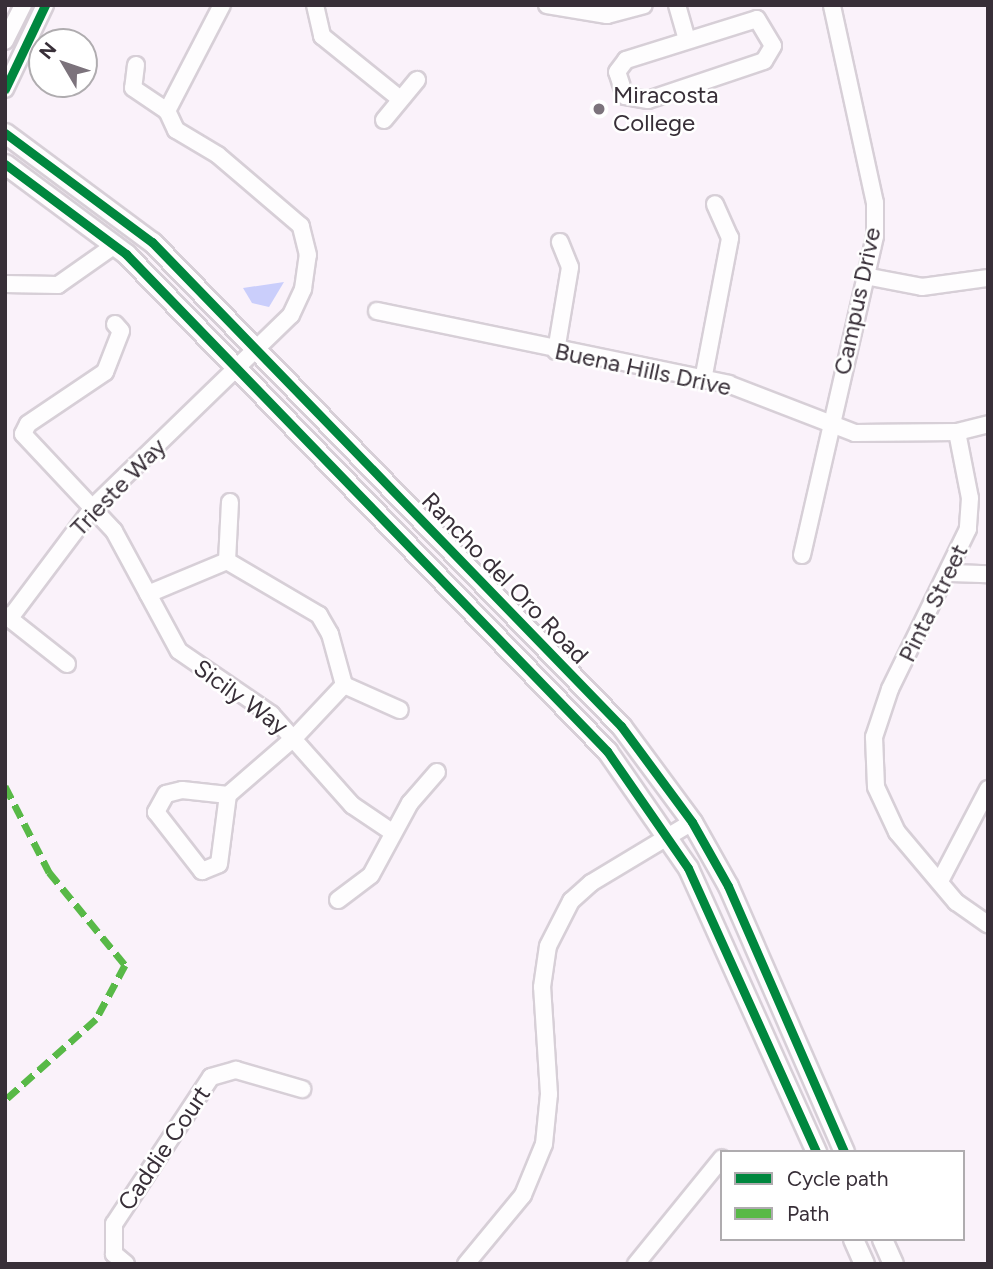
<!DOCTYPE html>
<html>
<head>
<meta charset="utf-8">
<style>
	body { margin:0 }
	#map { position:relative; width:993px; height:1269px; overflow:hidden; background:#faf2fa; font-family:Figtree,sans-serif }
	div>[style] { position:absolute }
	.water>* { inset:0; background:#cacefb }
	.roads { filter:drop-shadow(2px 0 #d7cfd7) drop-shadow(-2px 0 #d7cfd7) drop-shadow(0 2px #d7cfd7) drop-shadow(0 -2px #d7cfd7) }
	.minor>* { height:16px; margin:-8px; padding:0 8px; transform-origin:8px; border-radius:8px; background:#fefdfe }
	.major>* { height:19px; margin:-9.5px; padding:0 9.5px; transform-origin:9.5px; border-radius:9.5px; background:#fefdfe }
	.quiet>* { height:7px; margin-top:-3.5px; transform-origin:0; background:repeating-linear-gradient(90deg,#58b947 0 14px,transparent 0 21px) }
	.cycleway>* { height:9px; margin:-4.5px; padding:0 4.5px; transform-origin:4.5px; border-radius:4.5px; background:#00873e }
	.dots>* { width:19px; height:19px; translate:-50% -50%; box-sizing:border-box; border:4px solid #fff; border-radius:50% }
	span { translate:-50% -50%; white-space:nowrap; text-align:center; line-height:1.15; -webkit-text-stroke:5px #fff; paint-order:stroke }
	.poi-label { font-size:24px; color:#382f38 }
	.left { translate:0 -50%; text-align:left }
	.street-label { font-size:24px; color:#382f38 }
	.frame { position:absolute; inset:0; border:7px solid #382f38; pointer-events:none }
	.legend { position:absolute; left:720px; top:1150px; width:245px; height:91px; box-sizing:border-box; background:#fff; border:2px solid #afacaf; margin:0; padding:9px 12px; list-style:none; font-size:21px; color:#382f38 }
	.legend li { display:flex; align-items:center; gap:14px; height:35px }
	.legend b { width:35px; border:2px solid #afacaf }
	.north { position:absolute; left:28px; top:28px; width:70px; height:70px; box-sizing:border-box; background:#fff; border:2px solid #afacaf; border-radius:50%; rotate:309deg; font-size:19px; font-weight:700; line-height:28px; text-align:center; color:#382f38 }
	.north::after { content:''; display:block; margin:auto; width:24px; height:32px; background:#7c737c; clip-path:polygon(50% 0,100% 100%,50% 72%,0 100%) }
</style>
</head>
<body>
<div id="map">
	<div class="water">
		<div style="clip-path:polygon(284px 282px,269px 307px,252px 303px,243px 288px)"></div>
	</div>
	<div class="roads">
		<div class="minor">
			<div style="left:315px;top:5px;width:32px;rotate:77deg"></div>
			<div style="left:322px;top:36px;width:100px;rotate:38.9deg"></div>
			<div style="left:547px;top:5px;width:61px;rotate:9.5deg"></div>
			<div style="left:607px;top:15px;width:38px;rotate:-15deg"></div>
			<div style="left:677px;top:5px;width:35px;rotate:74deg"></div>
			<div style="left:757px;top:19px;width:31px;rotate:59deg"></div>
			<div style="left:773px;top:46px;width:17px;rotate:121deg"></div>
			<div style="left:764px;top:61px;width:122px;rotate:161.4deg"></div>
			<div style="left:648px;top:100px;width:23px;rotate:-170deg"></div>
			<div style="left:625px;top:96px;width:25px;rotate:-108deg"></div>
			<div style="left:617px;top:72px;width:15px;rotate:-53deg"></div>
			<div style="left:626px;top:60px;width:137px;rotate:-17.4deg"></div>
			<div style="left:5px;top:41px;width:40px;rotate:-63.4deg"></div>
			<div style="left:136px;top:65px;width:23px;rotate:97deg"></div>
			<div style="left:133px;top:88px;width:41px;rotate:34.1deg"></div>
			<div style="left:5px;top:89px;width:93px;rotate:-64.5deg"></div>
			<div style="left:384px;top:120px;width:52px;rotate:-50.5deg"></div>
			<div style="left:865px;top:276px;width:58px;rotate:10.9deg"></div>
			<div style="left:922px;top:287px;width:67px;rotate:-7.8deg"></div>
			<div style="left:5px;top:284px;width:53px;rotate:1.1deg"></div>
			<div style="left:58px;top:285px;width:70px;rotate:-35.1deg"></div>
			<div style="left:377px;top:311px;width:359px;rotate:11.7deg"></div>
			<div style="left:728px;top:384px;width:136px;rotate:21.1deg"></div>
			<div style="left:855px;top:433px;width:102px;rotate:-0.6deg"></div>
			<div style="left:957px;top:432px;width:32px;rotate:-14deg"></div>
			<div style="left:115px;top:324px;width:9px;rotate:49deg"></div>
			<div style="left:121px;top:331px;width:44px;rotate:111.3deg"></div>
			<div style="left:105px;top:372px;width:93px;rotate:146deg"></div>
			<div style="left:28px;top:424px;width:11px;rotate:117deg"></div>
			<div style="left:23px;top:434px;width:133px;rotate:46.8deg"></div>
			<div style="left:114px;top:531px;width:136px;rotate:61.6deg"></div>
			<div style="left:179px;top:651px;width:112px;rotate:34.4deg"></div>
			<div style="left:271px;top:714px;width:122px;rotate:48.3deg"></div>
			<div style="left:352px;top:805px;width:48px;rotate:34deg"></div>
			<div style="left:556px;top:351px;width:85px;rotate:-80.5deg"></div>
			<div style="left:570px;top:267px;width:27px;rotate:-112deg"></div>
			<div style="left:703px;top:380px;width:145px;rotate:-79.2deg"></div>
			<div style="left:730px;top:238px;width:37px;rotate:-114deg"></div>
			<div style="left:957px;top:432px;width:67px;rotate:78.9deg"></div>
			<div style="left:970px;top:498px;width:31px;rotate:94deg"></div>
			<div style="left:968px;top:529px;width:178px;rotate:116deg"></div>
			<div style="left:890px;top:689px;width:51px;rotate:108.4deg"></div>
			<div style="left:874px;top:737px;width:50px;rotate:87.7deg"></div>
			<div style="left:876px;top:787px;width:50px;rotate:65deg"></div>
			<div style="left:897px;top:832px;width:92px;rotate:49.9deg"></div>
			<div style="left:956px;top:902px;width:39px;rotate:35deg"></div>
			<div style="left:802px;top:555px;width:327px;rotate:-77.1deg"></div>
			<div style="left:875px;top:236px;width:33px;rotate:-90deg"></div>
			<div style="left:875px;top:203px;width:202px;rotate:-102.3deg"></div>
			<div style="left:227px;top:561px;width:59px;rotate:-87.1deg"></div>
			<div style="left:951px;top:573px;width:37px;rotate:2deg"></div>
			<div style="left:148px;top:594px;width:86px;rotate:-22.7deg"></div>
			<div style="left:227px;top:561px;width:107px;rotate:30.4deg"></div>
			<div style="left:319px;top:615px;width:22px;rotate:60deg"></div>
			<div style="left:330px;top:634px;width:53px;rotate:74.6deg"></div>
			<div style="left:344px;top:685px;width:71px;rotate:133.3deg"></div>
			<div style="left:295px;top:737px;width:89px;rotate:139.1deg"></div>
			<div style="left:228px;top:795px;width:46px;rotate:-173.8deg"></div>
			<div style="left:182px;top:790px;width:16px;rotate:166deg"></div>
			<div style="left:166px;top:794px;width:21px;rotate:119deg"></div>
			<div style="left:156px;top:812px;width:75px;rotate:52.1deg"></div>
			<div style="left:202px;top:871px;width:18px;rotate:-22deg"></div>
			<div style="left:219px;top:864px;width:70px;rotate:-82.6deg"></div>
			<div style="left:5px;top:615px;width:79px;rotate:38.3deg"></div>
			<div style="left:10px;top:618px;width:140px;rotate:-53.1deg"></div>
			<div style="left:94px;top:506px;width:274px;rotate:-44.1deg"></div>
			<div style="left:291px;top:315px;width:29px;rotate:-65deg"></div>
			<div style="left:303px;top:289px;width:34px;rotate:-82deg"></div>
			<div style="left:308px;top:255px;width:30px;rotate:-104deg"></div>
			<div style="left:301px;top:226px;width:109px;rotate:-139.5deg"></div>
			<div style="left:218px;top:155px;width:49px;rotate:-149.2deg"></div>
			<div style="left:176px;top:130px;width:21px;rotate:-115deg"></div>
			<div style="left:167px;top:111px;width:119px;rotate:-62.6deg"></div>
			<div style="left:344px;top:685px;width:61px;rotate:24.1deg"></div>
			<div style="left:940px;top:881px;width:104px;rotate:-62.4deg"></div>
			<div style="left:338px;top:900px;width:41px;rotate:-37.1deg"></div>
			<div style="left:371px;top:875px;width:82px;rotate:-61.6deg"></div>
			<div style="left:410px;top:803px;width:41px;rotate:-48.9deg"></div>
			<div style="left:126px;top:1264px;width:16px;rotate:-140deg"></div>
			<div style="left:114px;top:1254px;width:30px;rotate:-90deg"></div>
			<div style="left:114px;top:1224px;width:176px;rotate:-56.6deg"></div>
			<div style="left:211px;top:1077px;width:26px;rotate:-16deg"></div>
			<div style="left:236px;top:1070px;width:69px;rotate:16.1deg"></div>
			<div style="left:466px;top:1264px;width:89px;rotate:-50.4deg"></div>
			<div style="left:523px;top:1195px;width:55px;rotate:-67.6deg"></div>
			<div style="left:544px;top:1144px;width:50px;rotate:-84.3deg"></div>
			<div style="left:549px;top:1094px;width:107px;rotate:-93.7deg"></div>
			<div style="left:542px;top:987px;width:41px;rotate:-81.7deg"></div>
			<div style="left:548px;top:946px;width:51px;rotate:-62.9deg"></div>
			<div style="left:571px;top:901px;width:27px;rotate:-42deg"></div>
			<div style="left:591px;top:883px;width:118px;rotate:-31.1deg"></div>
			<div style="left:636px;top:1264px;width:136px;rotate:-50.9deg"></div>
		</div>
		<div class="major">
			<div style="left:5px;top:133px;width:183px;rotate:36.6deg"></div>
			<div style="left:152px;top:242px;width:674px;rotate:45.9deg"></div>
			<div style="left:621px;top:726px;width:119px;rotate:53.5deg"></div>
			<div style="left:692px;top:822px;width:73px;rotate:60.6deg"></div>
			<div style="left:728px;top:886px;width:290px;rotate:66.4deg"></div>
			<div style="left:5px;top:164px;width:151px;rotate:36.6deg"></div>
			<div style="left:126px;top:254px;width:692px;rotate:45.94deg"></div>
			<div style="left:607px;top:751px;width:142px;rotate:55.3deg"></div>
			<div style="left:688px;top:868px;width:312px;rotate:65.7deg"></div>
			<div style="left:853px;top:1239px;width:27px;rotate:66deg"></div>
			<div style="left:882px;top:1239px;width:27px;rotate:66deg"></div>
		</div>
	</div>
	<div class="quiet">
		<div style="left:5px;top:786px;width:97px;rotate:62.9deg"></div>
		<div style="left:49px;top:872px;width:120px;rotate:50.7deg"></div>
		<div style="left:125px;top:965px;width:61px;rotate:118.2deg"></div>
		<div style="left:96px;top:1019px;width:122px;rotate:138.3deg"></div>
	</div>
	<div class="cycleway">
		<div style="left:5px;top:89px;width:93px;rotate:-64.5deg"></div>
		<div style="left:5px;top:133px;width:183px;rotate:36.6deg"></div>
		<div style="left:152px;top:242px;width:674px;rotate:45.9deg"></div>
		<div style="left:621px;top:726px;width:119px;rotate:53.5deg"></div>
		<div style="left:692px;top:822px;width:73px;rotate:60.6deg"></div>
		<div style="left:728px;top:886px;width:290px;rotate:66.4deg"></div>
		<div style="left:5px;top:164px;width:151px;rotate:36.6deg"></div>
		<div style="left:126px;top:254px;width:692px;rotate:45.94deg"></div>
		<div style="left:607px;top:751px;width:142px;rotate:55.3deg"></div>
		<div style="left:688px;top:868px;width:312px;rotate:65.7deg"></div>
	</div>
	<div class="dots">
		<div style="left:599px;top:109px;background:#7c737c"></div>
	</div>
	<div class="poi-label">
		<span class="left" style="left:613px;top:109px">Miracosta<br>College</span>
	</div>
	<div class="street-label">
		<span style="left:857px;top:301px;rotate:-78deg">Campus Drive</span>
		<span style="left:643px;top:369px;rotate:12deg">Buena Hills Drive</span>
		<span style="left:118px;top:487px;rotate:-46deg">Trieste Way</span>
		<span style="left:505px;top:578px;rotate:46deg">Rancho del Oro Road</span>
		<span style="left:933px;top:603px;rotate:-64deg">Pinta Street</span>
		<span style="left:241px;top:697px;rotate:36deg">Sicily Way</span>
		<span style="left:164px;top:1148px;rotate:-56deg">Caddie Court</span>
	</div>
	<div class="frame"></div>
	<ul class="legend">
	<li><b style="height:9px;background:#00873e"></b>Cycle path</li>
	<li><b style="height:9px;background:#58b947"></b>Path</li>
	</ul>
	<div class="north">N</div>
</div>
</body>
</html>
